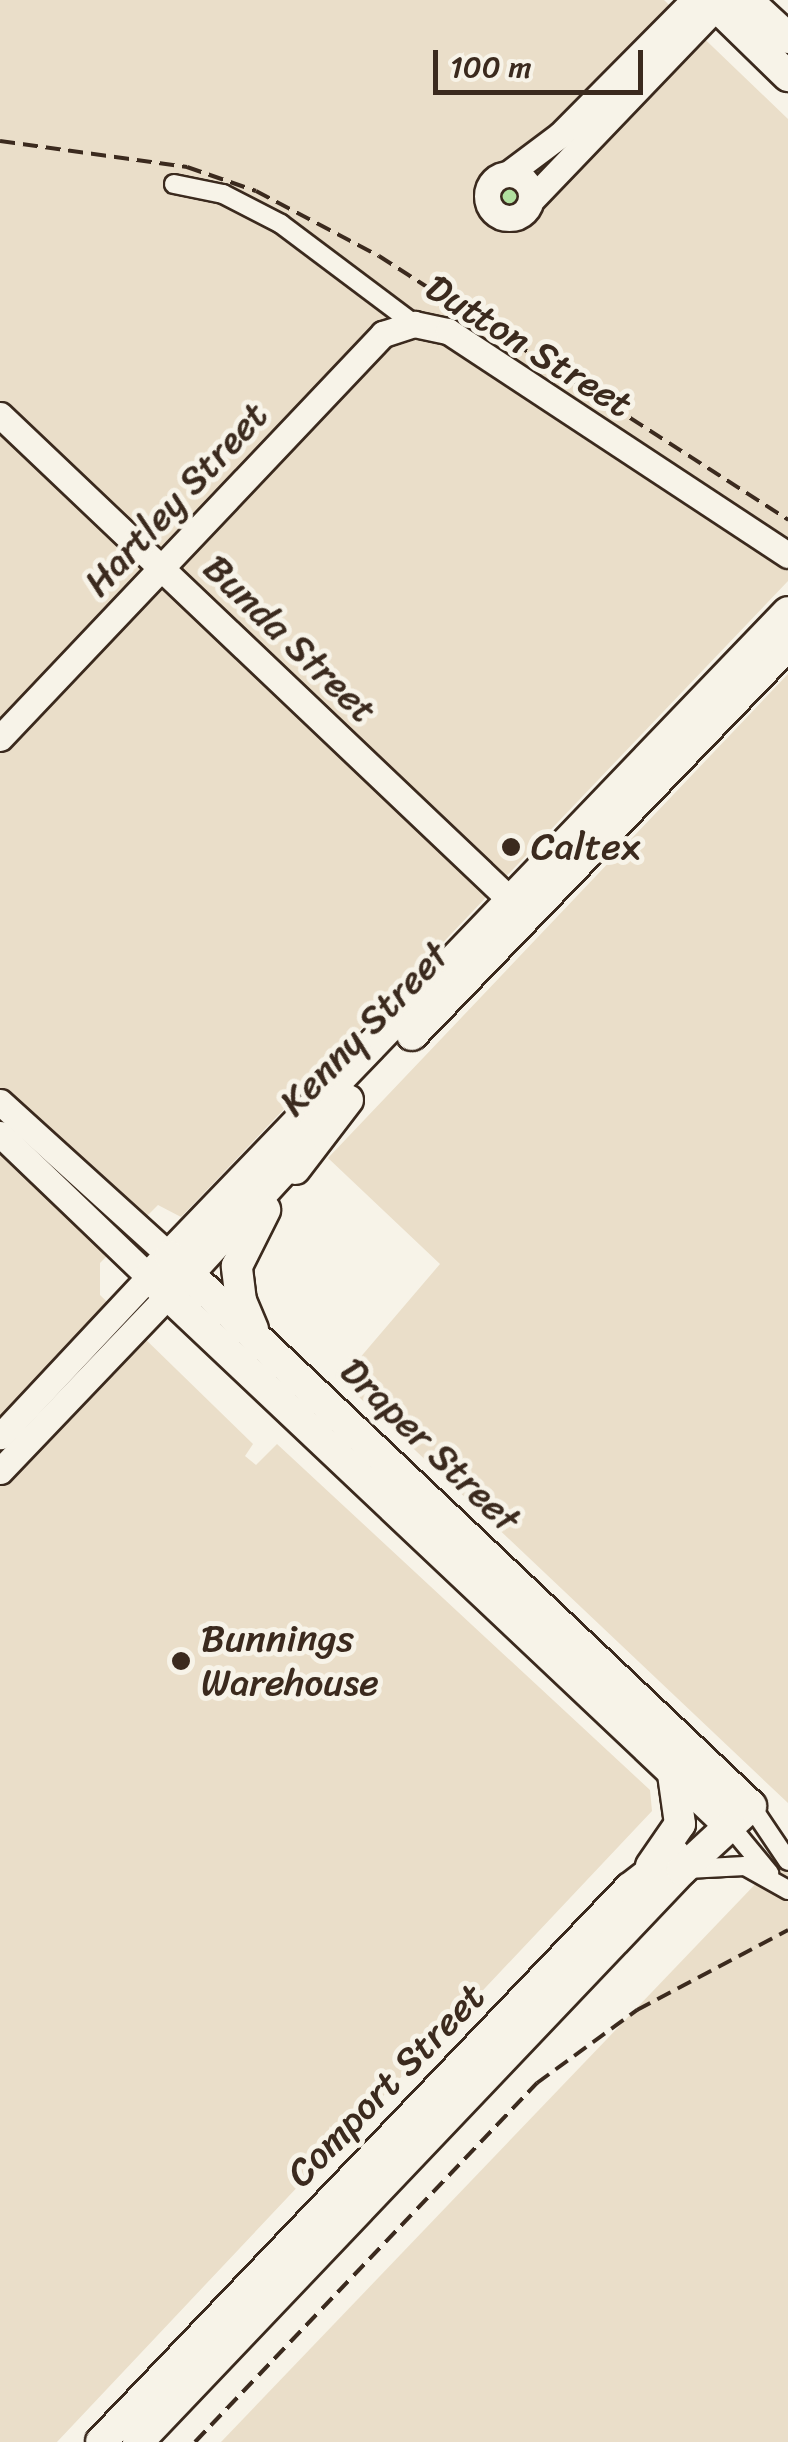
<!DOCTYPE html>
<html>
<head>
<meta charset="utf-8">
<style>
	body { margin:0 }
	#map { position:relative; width:788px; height:2442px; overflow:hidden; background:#f7f3e8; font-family:Sriracha,sans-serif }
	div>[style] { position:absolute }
	.built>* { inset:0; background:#eadec9 }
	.green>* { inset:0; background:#b1e09f }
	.round { border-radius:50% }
	.roads { filter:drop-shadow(2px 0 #3b2a1e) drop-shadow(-2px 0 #3b2a1e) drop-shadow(0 2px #3b2a1e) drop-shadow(0 -2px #3b2a1e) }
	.street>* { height:18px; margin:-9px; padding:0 9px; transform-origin:9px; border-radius:9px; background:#f7f3e8 }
	.secondary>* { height:25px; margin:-12.5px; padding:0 12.5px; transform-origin:12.5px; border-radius:12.5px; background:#f7f3e8 }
	.secondary>.ring { margin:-12.5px; padding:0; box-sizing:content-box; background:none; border:25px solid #f7f3e8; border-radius:50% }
	.highway>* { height:30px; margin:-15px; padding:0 15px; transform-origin:15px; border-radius:15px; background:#f7f3e8 }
	.rail>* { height:4px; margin-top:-2px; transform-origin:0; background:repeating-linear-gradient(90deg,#3b2a1e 0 15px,transparent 0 23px) }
	.dots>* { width:28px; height:28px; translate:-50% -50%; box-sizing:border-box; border:5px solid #f7f3e8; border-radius:50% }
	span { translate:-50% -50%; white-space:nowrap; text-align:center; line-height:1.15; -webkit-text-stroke:10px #f7f3e8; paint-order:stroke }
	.street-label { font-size:38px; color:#3b2a1e }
	.poi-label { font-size:38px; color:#3b2a1e }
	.left { translate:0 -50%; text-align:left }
	.scale { position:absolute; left:433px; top:50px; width:210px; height:45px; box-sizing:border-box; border:5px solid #3b2a1e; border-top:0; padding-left:12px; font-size:30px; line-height:35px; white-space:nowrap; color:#3b2a1e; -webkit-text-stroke:8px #f7f3e8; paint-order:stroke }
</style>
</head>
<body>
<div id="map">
	<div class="built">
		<div style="clip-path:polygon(0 0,664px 0,788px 119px,788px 581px,181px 1217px,158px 1205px,100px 1263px,100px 1295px,253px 1444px,245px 1456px,256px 1465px,277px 1444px,650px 1790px,652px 1811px,57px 2442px,0 2442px)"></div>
		<div style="clip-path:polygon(788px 674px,788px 1803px,341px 1380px,440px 1264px,328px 1158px)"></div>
		<div style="clip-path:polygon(788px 1850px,788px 2442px,221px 2442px)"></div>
	</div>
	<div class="green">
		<div class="round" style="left:497px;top:184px;width:24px;height:24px"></div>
	</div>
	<div class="roads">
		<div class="street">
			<div style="left:174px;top:184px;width:50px;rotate:11.5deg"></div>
			<div style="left:223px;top:194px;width:65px;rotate:27.3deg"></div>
			<div style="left:281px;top:224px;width:166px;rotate:36.9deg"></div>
			<div style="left:751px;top:1806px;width:66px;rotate:56.1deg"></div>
			<div style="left:731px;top:1827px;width:60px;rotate:50.4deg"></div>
			<div style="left:687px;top:1869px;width:58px;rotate:-3deg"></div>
			<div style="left:745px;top:1866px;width:49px;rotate:29.2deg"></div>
		</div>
		<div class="secondary">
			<div class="ring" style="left:487px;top:174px;width:19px;height:19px"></div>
			<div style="left:508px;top:174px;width:65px;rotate:-36.9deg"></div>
			<div style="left:560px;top:135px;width:190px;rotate:-45.2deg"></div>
			<div style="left:531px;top:200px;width:277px;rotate:-46.2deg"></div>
			<div style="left:0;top:415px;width:720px;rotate:43.54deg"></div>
			<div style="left:0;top:738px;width:557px;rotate:-46.53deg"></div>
			<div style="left:383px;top:334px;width:33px;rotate:-18deg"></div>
			<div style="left:414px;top:324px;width:35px;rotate:12deg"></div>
			<div style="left:448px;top:331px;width:407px;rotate:33.4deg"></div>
			<div style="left:0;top:1102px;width:229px;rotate:42.2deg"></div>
			<div style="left:0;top:1134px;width:207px;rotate:43.8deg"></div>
			<div style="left:149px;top:1277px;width:218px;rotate:133.1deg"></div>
			<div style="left:0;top:1471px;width:243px;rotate:-46.3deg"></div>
		</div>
		<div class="highway">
			<div style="left:710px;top:0;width:109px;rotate:44.3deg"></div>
			<div style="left:747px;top:0;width:56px;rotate:42.8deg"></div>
			<div style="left:412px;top:1035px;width:542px;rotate:-46.05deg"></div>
			<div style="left:295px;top:1169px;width:87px;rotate:-52.5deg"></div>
			<div style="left:176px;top:1287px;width:185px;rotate:-47.4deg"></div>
			<div style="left:253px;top:1329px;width:30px;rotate:-113deg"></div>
			<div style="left:241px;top:1301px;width:35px;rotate:-97deg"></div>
			<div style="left:237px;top:1266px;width:63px;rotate:-63.4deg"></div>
			<div style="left:731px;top:1827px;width:801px;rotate:-136.62deg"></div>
			<div style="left:149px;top:1277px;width:922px;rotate:-46.14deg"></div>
			<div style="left:651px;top:1866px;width:51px;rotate:-55.4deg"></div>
			<div style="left:680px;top:1824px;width:50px;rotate:-98deg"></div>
			<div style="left:101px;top:2442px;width:766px;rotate:-46.32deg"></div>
			<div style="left:630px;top:1888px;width:56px;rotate:-37.7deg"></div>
			<div style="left:138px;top:2442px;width:789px;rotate:-46.44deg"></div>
			<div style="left:682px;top:1870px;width:94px;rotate:-42.8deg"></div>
			<div style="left:751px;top:1806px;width:800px;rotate:-136.57deg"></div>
		</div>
	</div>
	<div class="rail">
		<div style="left:0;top:141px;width:189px;rotate:7.9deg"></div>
		<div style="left:187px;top:167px;width:73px;rotate:19.2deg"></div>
		<div style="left:256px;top:191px;width:139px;rotate:27.9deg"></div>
		<div style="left:379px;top:256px;width:487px;rotate:32.8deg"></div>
		<div style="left:195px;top:2442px;width:496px;rotate:-46.4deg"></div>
		<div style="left:537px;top:2083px;width:124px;rotate:-36.1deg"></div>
		<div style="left:637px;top:2010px;width:171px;rotate:-27.9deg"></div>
	</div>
	<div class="dots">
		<div style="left:511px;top:847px;background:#3b2a1e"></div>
		<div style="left:181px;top:1661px;background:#3b2a1e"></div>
	</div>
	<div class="street-label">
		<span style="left:529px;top:346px;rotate:32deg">Dutton Street</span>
		<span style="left:176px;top:499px;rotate:-47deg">Hartley Street</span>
		<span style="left:290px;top:639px;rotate:44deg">Bunda Street</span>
		<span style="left:364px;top:1029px;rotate:-46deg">Kenny Street</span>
		<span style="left:430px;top:1445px;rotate:44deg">Draper Street</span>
		<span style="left:386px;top:2085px;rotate:-46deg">Comport Street</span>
	</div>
	<div class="poi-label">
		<span class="left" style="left:531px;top:847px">Caltex</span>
		<span class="left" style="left:201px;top:1661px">Bunnings<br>Warehouse</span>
	</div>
	<div class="scale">100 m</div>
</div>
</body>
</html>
